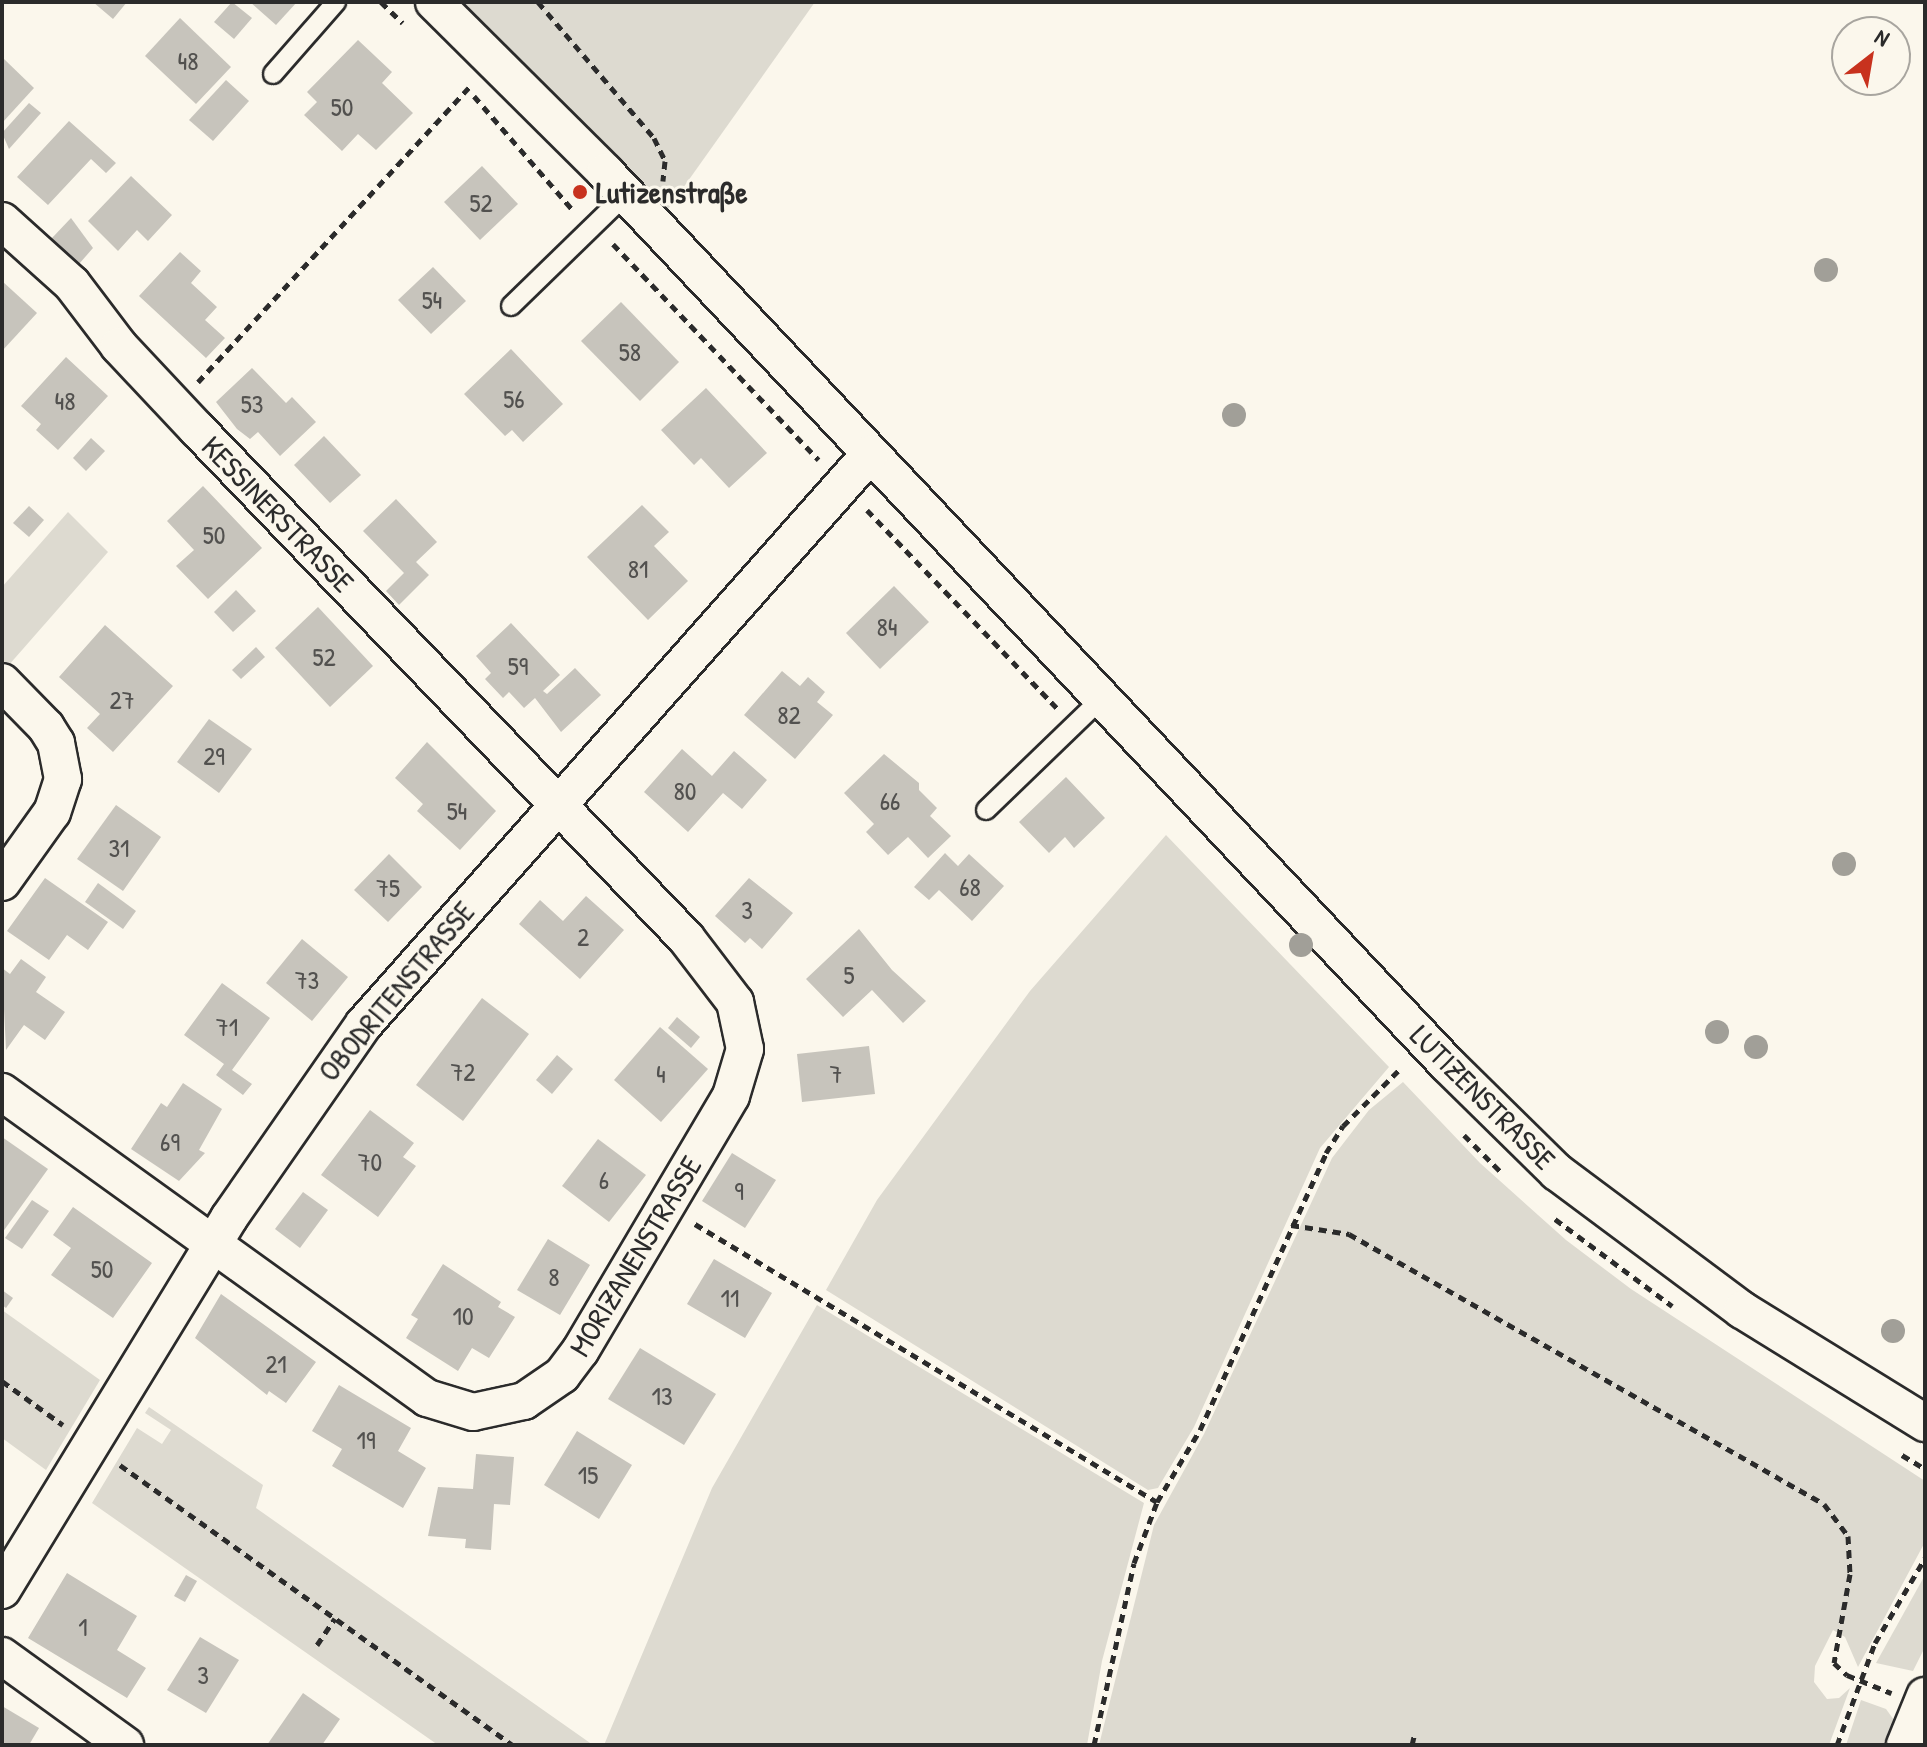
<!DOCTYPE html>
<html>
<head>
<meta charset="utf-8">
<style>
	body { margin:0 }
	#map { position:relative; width:1927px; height:1747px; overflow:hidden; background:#fbf7ec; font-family:"Patrick Hand",sans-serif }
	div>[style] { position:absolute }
	.green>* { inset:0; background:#dddad0 }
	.building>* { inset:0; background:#c7c4bc }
	.path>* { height:5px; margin-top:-2.5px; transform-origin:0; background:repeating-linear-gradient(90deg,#2b2b2b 0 8px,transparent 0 14px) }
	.roads { filter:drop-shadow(2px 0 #2b2b2b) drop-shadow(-2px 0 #2b2b2b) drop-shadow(0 2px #2b2b2b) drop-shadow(0 -2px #2b2b2b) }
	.service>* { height:18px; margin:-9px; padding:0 9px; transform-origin:9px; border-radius:9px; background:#fbf7ec }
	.minor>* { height:36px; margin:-18px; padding:0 18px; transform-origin:18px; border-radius:18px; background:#fbf7ec }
	.trees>* { width:24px; height:24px; margin:-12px; border-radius:50%; background:#a19f98 }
	.dots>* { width:22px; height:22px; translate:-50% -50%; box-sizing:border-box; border:4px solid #fbf7ec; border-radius:50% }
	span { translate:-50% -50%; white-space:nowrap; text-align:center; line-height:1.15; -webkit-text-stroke:6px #fbf7ec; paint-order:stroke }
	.number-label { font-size:26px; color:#52514f }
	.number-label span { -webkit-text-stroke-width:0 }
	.poi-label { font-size:30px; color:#2b2b2b; font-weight:700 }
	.left { translate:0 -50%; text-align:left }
	.street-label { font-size:30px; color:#2b2b2b }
	.frame { position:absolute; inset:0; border:4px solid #2b2b2b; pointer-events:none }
	.north { position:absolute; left:1831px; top:16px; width:80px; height:80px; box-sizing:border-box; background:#fbf7ec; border:2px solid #a8a59f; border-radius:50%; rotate:31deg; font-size:22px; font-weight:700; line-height:32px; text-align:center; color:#2b2b2b }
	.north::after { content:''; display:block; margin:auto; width:28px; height:36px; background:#c8321e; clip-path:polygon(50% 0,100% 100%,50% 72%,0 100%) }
</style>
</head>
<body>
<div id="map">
	<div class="green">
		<div style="clip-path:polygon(454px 2px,815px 2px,666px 212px)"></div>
		<div style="clip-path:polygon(68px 512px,108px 552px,8px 666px,2px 661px,2px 587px)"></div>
		<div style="clip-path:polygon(1166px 835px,1389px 1067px,1320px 1148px,1194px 1427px,1158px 1488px,1148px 1490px,826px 1290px,877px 1200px,1030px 991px)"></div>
		<div style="clip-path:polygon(1403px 1082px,1480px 1163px,1566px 1240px,1631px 1289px,1925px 1481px,1925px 1542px,1858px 1667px,1845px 1637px,1833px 1630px,1815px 1666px,1814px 1682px,1827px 1699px,1839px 1698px,1850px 1688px,1829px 1745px,1099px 1745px,1154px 1525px,1204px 1434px,1332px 1158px,1369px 1110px)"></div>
		<div style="clip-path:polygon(817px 1305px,1144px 1503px,1102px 1661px,1087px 1745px,604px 1745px,712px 1488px)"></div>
		<div style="clip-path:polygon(2px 1310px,100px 1380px,46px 1470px,2px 1438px)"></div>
		<div style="clip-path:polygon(149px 1407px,263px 1485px,256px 1508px,593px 1745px,438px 1745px,92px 1503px,137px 1428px,162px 1444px,171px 1430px,145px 1413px)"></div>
		<div style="clip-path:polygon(1925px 1575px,1925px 1647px,1913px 1671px,1876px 1663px)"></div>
		<div style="clip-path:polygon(1861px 1700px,1886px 1709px,1894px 1720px,1884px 1745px,1846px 1745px)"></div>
	</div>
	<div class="building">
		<div style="clip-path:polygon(93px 2px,127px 2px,113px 19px)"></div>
		<div style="clip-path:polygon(232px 2px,252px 18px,234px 39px,214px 22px)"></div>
		<div style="clip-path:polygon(250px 2px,297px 2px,276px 25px)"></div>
		<div style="clip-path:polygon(180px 18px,231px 67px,196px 104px,145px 56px)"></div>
		<div style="clip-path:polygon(358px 40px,392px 72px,382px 83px,413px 113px,376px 150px,358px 134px,342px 151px,304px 115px,317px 102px,307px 92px)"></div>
		<div style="clip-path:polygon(4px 59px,34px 88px,2px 123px,2px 61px)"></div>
		<div style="clip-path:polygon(226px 80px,249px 101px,213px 141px,189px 120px)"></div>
		<div style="clip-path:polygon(29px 103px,41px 113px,9px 149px,2px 133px)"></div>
		<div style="clip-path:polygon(69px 121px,116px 163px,106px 173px,91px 159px,48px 205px,17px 177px)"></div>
		<div style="clip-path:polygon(482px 166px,518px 204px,480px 240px,444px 202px)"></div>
		<div style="clip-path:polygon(131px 176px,172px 215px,148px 241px,137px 230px,118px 251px,88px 221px)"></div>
		<div style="clip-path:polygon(71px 218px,93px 248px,79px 264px,52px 238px)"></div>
		<div style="clip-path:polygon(180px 252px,201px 271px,191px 283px,217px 307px,205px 320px,225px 338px,206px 358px,139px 296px)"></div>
		<div style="clip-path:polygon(433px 267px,466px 301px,431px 334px,398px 300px)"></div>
		<div style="clip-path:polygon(2px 281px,37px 313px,2px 351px)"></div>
		<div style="clip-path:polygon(621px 302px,679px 362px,640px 401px,581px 341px)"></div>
		<div style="clip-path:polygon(511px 349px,563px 404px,523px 442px,512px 430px,505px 436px,464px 394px)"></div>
		<div style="clip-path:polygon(66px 357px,108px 396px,58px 450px,36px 430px,41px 424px,21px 406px)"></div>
		<div style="clip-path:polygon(252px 368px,286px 403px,292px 397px,316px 422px,280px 456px,258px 432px,250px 439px,237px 429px,216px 402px)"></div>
		<div style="clip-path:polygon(706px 388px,767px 453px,729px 488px,701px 458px,694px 465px,661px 430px)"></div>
		<div style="clip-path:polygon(324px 436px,361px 475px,330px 503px,294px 465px)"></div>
		<div style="clip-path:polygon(91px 438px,105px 451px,86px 471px,73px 458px)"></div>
		<div style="clip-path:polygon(203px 486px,262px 548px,208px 599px,176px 566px,194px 550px,167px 521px)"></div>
		<div style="clip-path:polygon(396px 499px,437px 542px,416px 562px,429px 575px,399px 605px,386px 591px,404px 573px,363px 531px)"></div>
		<div style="clip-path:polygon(642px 505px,669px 532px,654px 546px,688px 581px,648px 620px,587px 557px)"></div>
		<div style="clip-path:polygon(29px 506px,44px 520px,29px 537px,13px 523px)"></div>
		<div style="clip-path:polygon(894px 586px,929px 622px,880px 669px,846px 633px)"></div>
		<div style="clip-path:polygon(236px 590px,256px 611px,233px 632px,214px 612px)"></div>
		<div style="clip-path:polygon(318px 607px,373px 666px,330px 707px,275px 648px)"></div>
		<div style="clip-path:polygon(511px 623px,560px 675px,543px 691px,547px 694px,575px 668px,601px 695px,561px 732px,535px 698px,524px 708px,509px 692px,503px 698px,485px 679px,491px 673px,476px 656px)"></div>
		<div style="clip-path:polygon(105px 625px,173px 686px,113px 752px,87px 728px,100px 714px,59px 677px)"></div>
		<div style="clip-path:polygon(256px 647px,265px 657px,241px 679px,232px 670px)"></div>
		<div style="clip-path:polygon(782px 671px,800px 686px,808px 677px,825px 692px,817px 702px,833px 715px,795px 759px,744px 715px)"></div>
		<div style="clip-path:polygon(209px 719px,252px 749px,219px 793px,177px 762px)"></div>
		<div style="clip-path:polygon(427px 742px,496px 811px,460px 850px,417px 811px,423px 804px,395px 778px)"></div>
		<div style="clip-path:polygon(682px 749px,712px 776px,734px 751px,767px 780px,742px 809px,723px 793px,688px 832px,644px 792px)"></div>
		<div style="clip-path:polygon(884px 754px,919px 783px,919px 790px,937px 808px,930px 816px,951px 836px,928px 858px,908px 837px,888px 855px,866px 832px,874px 824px,844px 793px)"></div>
		<div style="clip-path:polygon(1066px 777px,1105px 818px,1074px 848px,1065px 837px,1049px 853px,1019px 822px)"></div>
		<div style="clip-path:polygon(116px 805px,161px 837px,123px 891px,77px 859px)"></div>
		<div style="clip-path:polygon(945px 853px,958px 866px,969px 854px,1004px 886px,972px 921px,939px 890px,929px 900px,914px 887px)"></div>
		<div style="clip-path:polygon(389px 854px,422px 887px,388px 922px,354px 890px)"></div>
		<div style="clip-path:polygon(45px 878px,108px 922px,88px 950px,67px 935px,49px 960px,7px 931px)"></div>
		<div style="clip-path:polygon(749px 878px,793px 913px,762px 949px,750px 938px,745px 943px,715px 916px)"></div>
		<div style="clip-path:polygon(98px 883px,136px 911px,123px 929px,85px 902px)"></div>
		<div style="clip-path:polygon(586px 896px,624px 930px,580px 979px,519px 924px,540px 900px,563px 921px)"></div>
		<div style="clip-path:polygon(859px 929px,892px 970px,926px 1001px,903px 1023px,872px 990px,843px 1017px,806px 979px)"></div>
		<div style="clip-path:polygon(302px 939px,348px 977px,312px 1021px,266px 983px)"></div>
		<div style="clip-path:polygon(21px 959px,46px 977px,36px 992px,65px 1012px,45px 1040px,24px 1025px,6px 1050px,2px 968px,10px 974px)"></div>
		<div style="clip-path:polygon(222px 983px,270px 1018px,232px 1070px,252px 1084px,243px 1095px,216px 1075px,224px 1064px,184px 1035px)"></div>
		<div style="clip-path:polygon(482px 998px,529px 1034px,463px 1121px,416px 1085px)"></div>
		<div style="clip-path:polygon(677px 1017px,700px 1037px,691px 1048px,668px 1028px)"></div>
		<div style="clip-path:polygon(660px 1027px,708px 1069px,661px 1122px,614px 1080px)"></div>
		<div style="clip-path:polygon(869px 1046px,875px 1094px,802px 1102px,797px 1054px)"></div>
		<div style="clip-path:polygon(557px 1055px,573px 1069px,552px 1094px,536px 1080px)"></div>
		<div style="clip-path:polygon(183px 1083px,222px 1109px,199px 1150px,205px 1153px,179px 1181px,131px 1149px,161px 1103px,167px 1107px)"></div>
		<div style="clip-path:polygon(370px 1110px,414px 1143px,403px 1157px,416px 1166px,378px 1217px,321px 1175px)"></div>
		<div style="clip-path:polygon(2px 1137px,48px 1169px,2px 1233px)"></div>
		<div style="clip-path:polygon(598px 1139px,646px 1175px,609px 1222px,562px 1186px)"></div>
		<div style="clip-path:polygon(732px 1153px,776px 1180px,745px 1228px,702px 1201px)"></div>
		<div style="clip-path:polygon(303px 1192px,328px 1210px,300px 1248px,275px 1229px)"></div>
		<div style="clip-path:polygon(32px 1200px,49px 1211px,22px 1249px,5px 1238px)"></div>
		<div style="clip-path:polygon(73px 1207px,152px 1263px,113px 1318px,51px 1275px,71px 1248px,53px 1235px)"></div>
		<div style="clip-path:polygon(548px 1239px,590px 1265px,560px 1315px,517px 1290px)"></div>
		<div style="clip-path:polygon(714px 1259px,772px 1293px,745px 1338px,687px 1304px)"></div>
		<div style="clip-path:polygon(443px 1264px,501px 1302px,498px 1307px,515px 1317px,489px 1358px,472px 1348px,458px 1371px,406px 1338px,418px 1319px,411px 1315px)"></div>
		<div style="clip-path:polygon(2px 1290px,13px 1298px,6px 1308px,2px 1305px)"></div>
		<div style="clip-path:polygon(221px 1294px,316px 1362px,286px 1403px,269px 1391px,267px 1395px,195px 1338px)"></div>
		<div style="clip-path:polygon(640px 1348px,716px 1394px,684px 1445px,608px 1399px)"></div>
		<div style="clip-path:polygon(339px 1385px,411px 1428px,398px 1451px,426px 1468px,403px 1508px,332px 1466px,342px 1449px,312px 1431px)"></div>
		<div style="clip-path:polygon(577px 1431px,632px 1465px,599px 1519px,544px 1485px)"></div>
		<div style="clip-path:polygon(476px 1454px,514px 1457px,510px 1505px,494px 1504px,491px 1550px,465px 1548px,466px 1539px,428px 1536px,438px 1487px,473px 1489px)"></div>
		<div style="clip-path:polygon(67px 1573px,137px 1616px,117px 1650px,146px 1668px,127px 1698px,28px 1638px)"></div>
		<div style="clip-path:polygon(186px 1575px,197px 1581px,185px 1602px,174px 1596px)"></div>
		<div style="clip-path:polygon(200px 1637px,239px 1660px,206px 1713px,167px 1690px)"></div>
		<div style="clip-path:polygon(303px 1693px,340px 1719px,322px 1745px,267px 1745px)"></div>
		<div style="clip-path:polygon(2px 1706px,39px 1728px,29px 1745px,2px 1745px)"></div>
	</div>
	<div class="path">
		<div style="left:381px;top:2px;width:30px;rotate:44deg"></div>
		<div style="left:538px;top:2px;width:179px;rotate:49.5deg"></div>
		<div style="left:654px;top:138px;width:25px;rotate:64deg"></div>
		<div style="left:665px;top:161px;width:20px;rotate:96deg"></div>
		<div style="left:474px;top:96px;width:150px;rotate:49.1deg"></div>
		<div style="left:613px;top:244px;width:298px;rotate:46.4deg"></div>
		<div style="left:198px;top:382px;width:402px;rotate:-47.4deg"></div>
		<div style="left:867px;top:510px;width:274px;rotate:46.2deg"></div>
		<div style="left:1464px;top:1135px;width:54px;rotate:45deg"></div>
		<div style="left:1555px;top:1219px;width:146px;rotate:36.6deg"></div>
		<div style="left:695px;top:1224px;width:539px;rotate:31.04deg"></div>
		<div style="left:1291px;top:1225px;width:59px;rotate:8.8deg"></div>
		<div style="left:1349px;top:1234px;width:546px;rotate:29.61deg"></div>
		<div style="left:1824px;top:1504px;width:40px;rotate:53deg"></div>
		<div style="left:1848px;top:1536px;width:38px;rotate:87deg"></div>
		<div style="left:1850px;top:1574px;width:90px;rotate:100.2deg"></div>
		<div style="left:1834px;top:1663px;width:18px;rotate:43deg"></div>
		<div style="left:1847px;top:1675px;width:48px;rotate:22.2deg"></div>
		<div style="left:2px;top:1381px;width:75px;rotate:35.8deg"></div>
		<div style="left:1902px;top:1455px;width:27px;rotate:31deg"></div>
		<div style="left:120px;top:1465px;width:483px;rotate:35.5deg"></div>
		<div style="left:317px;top:1645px;width:32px;rotate:-56deg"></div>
		<div style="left:1094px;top:1745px;width:186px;rotate:-77.6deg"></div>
		<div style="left:1134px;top:1563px;width:65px;rotate:-69.3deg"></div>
		<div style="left:1157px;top:1502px;width:84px;rotate:-59.2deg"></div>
		<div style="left:1200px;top:1430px;width:304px;rotate:-65.5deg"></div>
		<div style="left:1326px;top:1153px;width:32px;rotate:-58deg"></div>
		<div style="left:1343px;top:1126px;width:82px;rotate:-45deg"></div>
		<div style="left:1412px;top:1745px;width:13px;rotate:-77deg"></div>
		<div style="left:1837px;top:1745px;width:109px;rotate:-69.6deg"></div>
		<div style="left:1875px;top:1643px;width:99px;rotate:-59.5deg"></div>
	</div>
	<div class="roads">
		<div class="service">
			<div style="left:273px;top:74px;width:96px;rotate:-48.8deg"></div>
			<div style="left:511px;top:306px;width:161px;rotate:-44.2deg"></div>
			<div style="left:986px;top:810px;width:161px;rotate:-44deg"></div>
		</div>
		<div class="minor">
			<div style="left:434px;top:2px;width:241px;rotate:44.8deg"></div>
			<div style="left:605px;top:172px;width:1228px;rotate:46.65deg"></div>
			<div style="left:1448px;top:1065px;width:153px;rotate:44.5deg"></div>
			<div style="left:1557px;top:1172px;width:231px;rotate:36.7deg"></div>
			<div style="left:1742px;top:1310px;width:215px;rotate:31.7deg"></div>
			<div style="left:2px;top:221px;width:94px;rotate:42deg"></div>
			<div style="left:72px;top:284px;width:78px;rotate:52.8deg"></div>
			<div style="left:119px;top:346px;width:114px;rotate:46.8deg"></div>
			<div style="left:197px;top:429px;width:706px;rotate:46.15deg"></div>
			<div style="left:686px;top:938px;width:81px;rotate:52.6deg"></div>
			<div style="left:735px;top:1002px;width:48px;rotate:78deg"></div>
			<div style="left:745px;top:1049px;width:49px;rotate:106.6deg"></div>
			<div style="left:731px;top:1096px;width:296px;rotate:120.6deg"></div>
			<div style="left:580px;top:1351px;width:30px;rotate:127deg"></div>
			<div style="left:562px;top:1375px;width:46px;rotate:145.6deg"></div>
			<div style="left:524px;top:1401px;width:52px;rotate:167.8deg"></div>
			<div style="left:473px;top:1412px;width:48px;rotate:-163.1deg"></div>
			<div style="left:427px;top:1398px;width:524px;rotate:-144.25deg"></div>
			<div style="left:2px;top:682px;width:63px;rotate:45.6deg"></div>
			<div style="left:46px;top:727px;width:19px;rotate:58deg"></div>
			<div style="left:56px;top:743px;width:37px;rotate:79deg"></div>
			<div style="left:63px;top:779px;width:35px;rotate:108deg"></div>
			<div style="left:52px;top:812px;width:86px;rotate:125.5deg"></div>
			<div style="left:2px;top:1590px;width:436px;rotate:-58.6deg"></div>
			<div style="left:229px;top:1218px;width:236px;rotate:-55.2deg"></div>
			<div style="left:364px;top:1024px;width:762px;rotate:-48.4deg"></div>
			<div style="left:2px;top:1656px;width:152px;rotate:35.9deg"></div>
			<div style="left:1905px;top:1745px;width:53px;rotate:-67.8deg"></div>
		</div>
	</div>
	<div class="trees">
		<div style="left:1826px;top:270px"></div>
		<div style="left:1234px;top:415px"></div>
		<div style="left:1844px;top:864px"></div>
		<div style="left:1301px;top:945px"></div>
		<div style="left:1717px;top:1032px"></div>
		<div style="left:1756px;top:1047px"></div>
		<div style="left:1893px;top:1331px"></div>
	</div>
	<div class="dots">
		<div style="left:580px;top:192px;background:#c8321e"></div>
	</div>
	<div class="number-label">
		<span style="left:188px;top:61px">48</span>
		<span style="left:342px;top:107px">50</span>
		<span style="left:481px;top:203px">52</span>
		<span style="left:432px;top:300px">54</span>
		<span style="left:630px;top:352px">58</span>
		<span style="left:514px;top:399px">56</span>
		<span style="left:65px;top:401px">48</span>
		<span style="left:252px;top:404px">53</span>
		<span style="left:214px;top:535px">50</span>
		<span style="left:638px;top:569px">81</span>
		<span style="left:887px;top:627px">84</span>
		<span style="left:324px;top:657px">52</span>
		<span style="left:518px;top:666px">59</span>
		<span style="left:122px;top:700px">27</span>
		<span style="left:789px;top:715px">82</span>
		<span style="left:214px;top:756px">29</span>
		<span style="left:685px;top:791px">80</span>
		<span style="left:890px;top:801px">66</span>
		<span style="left:457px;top:811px">54</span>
		<span style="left:119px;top:848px">31</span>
		<span style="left:970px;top:887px">68</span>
		<span style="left:388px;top:888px">75</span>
		<span style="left:747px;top:910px">3</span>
		<span style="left:583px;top:937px">2</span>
		<span style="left:849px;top:975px">5</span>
		<span style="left:307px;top:980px">73</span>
		<span style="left:227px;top:1027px">71</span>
		<span style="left:463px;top:1072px">72</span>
		<span style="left:661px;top:1074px">4</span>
		<span style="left:836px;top:1074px">7</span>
		<span style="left:170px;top:1142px">69</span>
		<span style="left:370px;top:1162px">70</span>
		<span style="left:604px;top:1180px">6</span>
		<span style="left:739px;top:1191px">9</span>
		<span style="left:102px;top:1269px">50</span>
		<span style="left:554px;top:1277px">8</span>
		<span style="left:730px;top:1298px">11</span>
		<span style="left:463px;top:1316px">10</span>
		<span style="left:276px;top:1364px">21</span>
		<span style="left:662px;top:1396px">13</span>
		<span style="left:366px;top:1440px">19</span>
		<span style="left:588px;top:1475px">15</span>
		<span style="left:83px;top:1627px">1</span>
		<span style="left:203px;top:1675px">3</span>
	</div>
	<div class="poi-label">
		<span class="left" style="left:596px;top:192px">Lutizenstraße</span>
	</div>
	<div class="street-label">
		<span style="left:278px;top:514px;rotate:46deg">KESSINERSTRASSE</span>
		<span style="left:396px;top:991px;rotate:-50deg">OBODRITENSTRASSE</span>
		<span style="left:1483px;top:1097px;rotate:45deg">LUTIZENSTRASSE</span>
		<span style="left:635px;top:1256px;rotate:-59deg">MORIZANENSTRASSE</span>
	</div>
	<div class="frame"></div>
	<div class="north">N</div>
</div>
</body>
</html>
